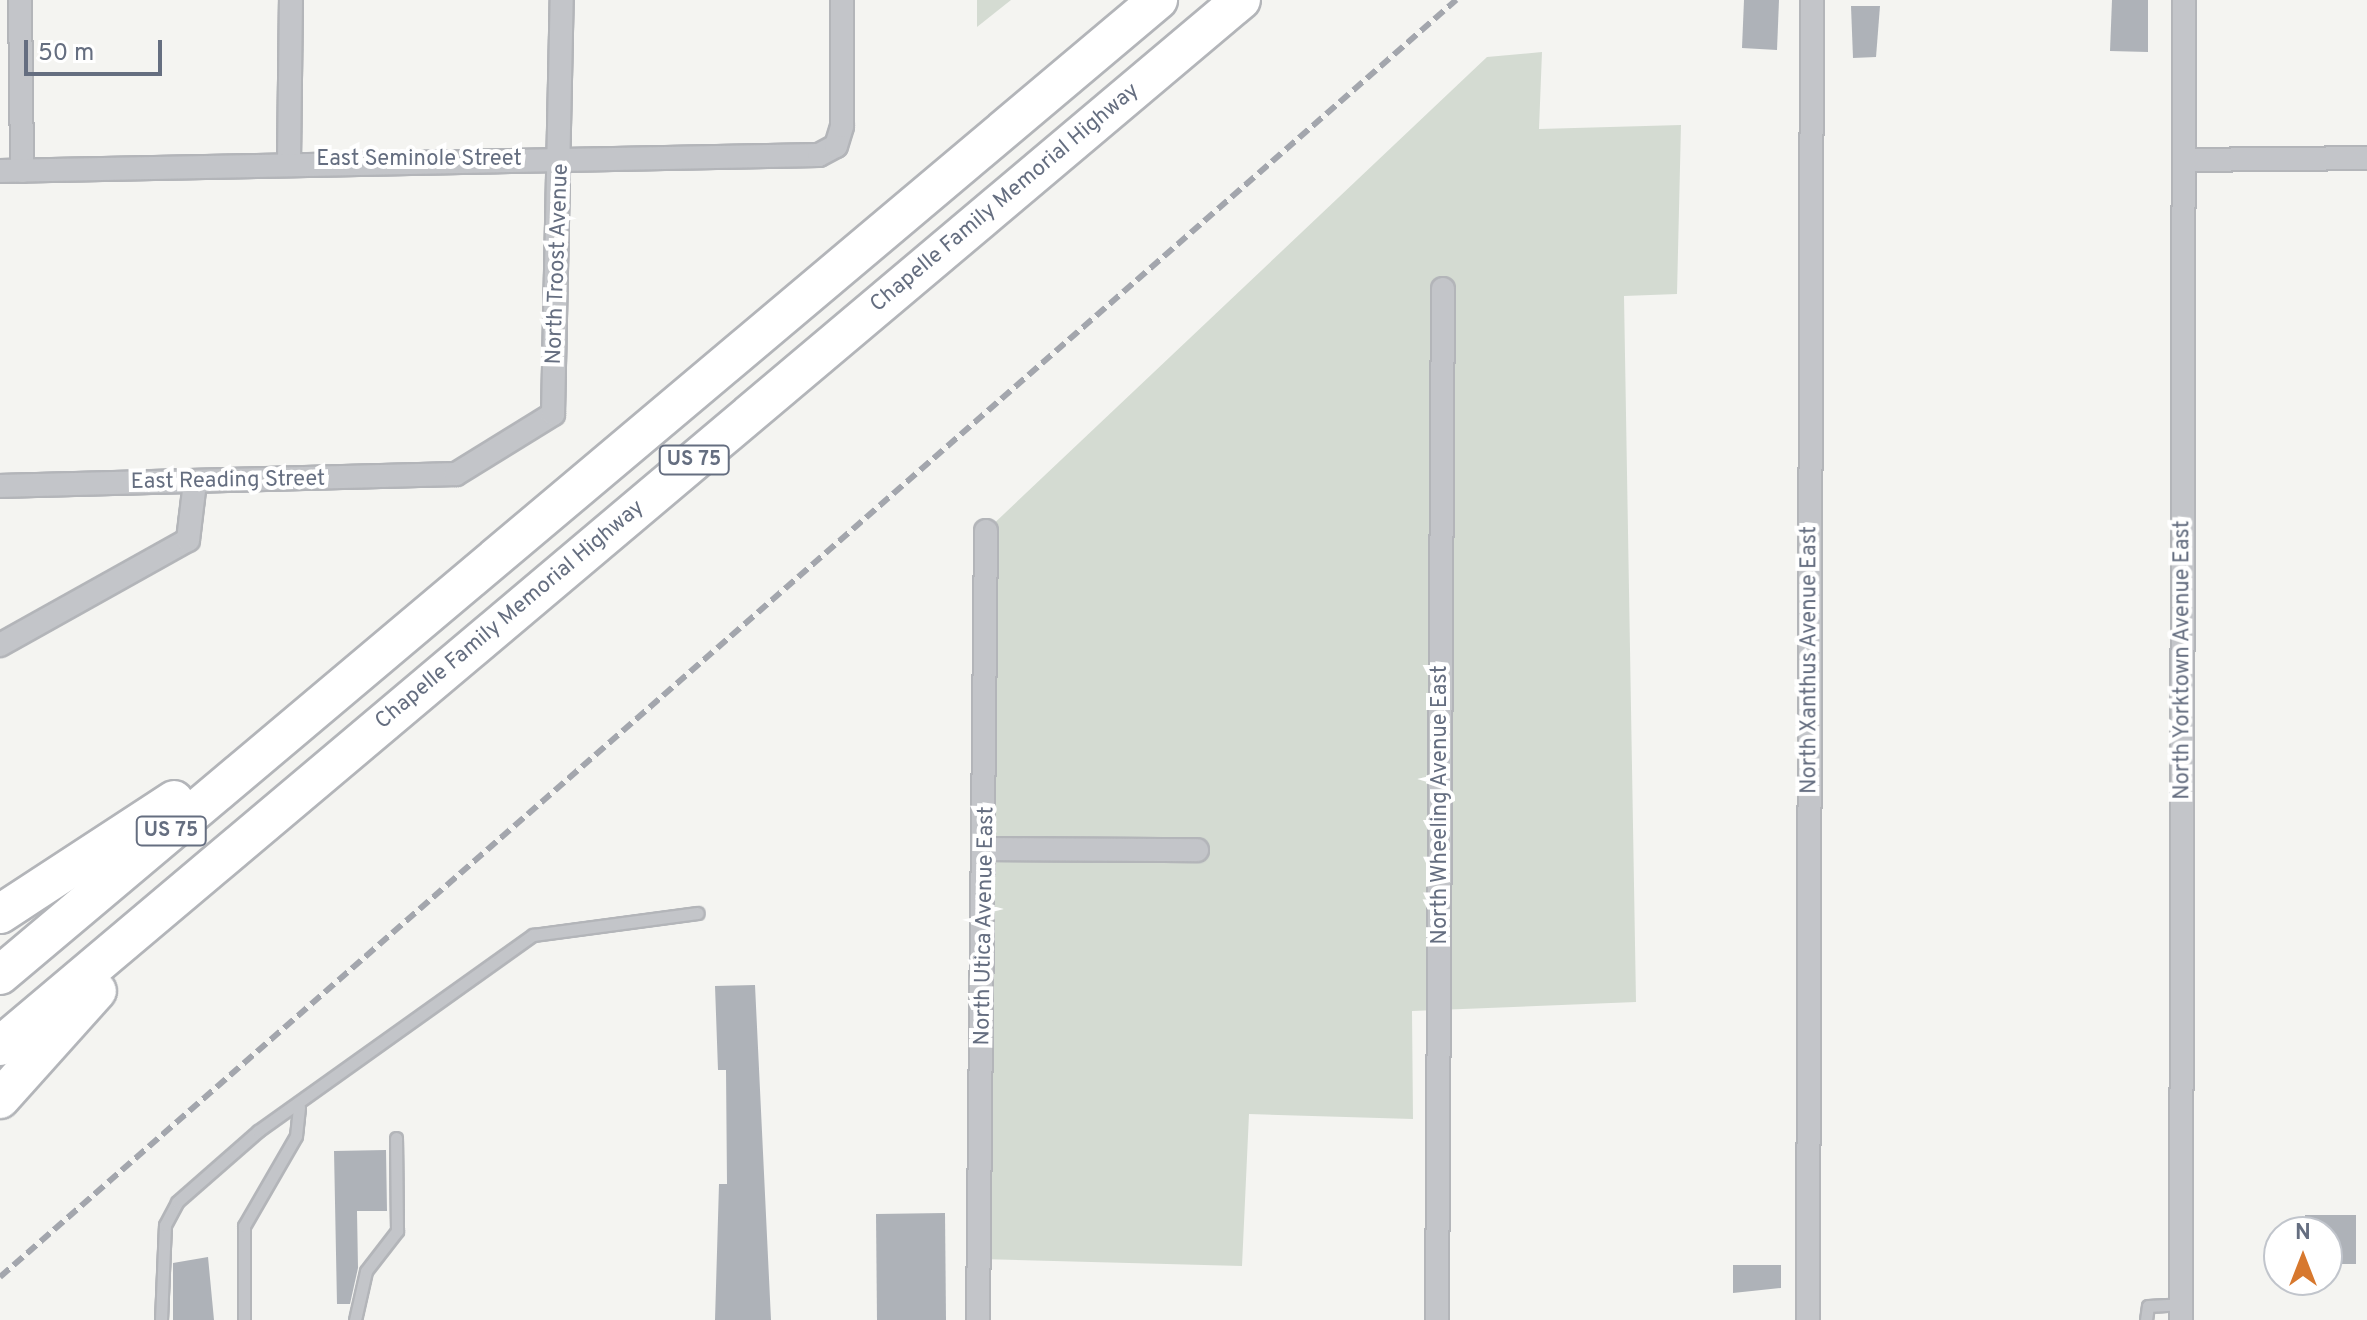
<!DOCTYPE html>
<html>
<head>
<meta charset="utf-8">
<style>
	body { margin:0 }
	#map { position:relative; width:2367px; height:1320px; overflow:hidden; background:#f4f4f1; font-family:Overpass,sans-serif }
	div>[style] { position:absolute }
	.green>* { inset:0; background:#d4dbd2 }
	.building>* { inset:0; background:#aeb2b8 }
	.roads { filter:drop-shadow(2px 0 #b3b5b9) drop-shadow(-2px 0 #b3b5b9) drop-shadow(0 2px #b3b5b9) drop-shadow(0 -2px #b3b5b9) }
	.lane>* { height:11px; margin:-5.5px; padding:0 5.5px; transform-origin:5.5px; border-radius:5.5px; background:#c3c5c9 }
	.street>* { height:22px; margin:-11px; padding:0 11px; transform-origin:11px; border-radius:11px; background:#c3c5c9 }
	.highway>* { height:38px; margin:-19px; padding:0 19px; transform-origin:19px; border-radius:19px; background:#fff }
	.rail>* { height:6px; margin-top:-3px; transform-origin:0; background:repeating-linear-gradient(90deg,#a3a6ad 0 12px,transparent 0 18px) }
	span { translate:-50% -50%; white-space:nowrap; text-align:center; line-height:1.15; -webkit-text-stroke:8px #fff; paint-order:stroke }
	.shield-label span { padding:2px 6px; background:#fff; border:2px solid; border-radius:6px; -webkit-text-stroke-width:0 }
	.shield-label { font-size:20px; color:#656e80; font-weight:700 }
	.street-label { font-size:22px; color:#656e80 }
	.north { position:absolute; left:2263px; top:1216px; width:80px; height:80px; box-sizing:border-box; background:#fff; border:2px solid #c1c5cc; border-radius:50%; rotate:0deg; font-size:22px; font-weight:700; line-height:32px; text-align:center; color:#656e80 }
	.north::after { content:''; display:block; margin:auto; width:28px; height:36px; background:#d7782e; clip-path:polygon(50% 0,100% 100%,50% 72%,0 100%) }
	.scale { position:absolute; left:24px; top:40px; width:138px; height:36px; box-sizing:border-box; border:4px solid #656e80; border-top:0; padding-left:10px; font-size:24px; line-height:28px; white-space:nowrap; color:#656e80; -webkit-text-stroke:6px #fff; paint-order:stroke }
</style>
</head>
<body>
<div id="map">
	<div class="green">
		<div style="clip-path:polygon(977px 0,1011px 0,977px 27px)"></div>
		<div style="clip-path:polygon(1542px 52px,1539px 129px,1681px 125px,1677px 294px,1624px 296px,1636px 1002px,1412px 1011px,1413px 1119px,1249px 1114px,1242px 1266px,980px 1259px,986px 531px,1487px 57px)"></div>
	</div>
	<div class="building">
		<div style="clip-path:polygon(1744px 0,1779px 0,1777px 50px,1742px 48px)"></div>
		<div style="clip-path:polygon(2112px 0,2148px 0,2148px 52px,2110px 51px)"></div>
		<div style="clip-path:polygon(1851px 6px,1880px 6px,1876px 57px,1853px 58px)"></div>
		<div style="clip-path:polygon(755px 985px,771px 1320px,715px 1320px,719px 1184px,727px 1184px,726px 1070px,718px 1070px,715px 986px)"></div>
		<div style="clip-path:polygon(386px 1150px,387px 1211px,357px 1211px,358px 1268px,350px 1304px,337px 1304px,334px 1151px)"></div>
		<div style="clip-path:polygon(945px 1213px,946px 1320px,877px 1320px,876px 1214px)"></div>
		<div style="clip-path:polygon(2305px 1215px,2356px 1215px,2356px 1264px,2330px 1264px,2327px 1232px,2305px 1232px)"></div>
		<div style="clip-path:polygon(208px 1257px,214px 1320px,173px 1320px,173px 1263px)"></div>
		<div style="clip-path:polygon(1733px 1265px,1781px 1265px,1781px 1288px,1733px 1293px)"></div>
	</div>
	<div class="roads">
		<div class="lane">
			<div style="left:161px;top:1320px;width:95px;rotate:-87.6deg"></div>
			<div style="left:165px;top:1225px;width:26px;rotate:-62deg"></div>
			<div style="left:177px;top:1202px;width:108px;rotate:-41.2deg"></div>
			<div style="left:258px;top:1131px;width:338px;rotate:-35.5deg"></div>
			<div style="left:533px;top:935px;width:166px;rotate:-7.6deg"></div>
			<div style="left:244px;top:1320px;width:94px;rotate:-90deg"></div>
			<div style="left:244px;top:1226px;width:104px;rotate:-60deg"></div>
			<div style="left:296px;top:1136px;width:29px;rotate:-84deg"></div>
			<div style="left:355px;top:1320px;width:50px;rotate:-77.3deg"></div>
			<div style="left:366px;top:1271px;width:51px;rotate:-52.2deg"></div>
			<div style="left:397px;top:1231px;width:93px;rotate:-90.6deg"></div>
			<div style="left:2146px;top:1320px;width:14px;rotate:-82deg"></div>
			<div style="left:2148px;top:1306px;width:33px;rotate:-3deg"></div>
		</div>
		<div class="street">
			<div style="left:20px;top:0;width:171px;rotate:89.3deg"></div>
			<div style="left:2184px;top:160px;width:183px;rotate:-0.6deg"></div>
			<div style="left:289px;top:161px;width:161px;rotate:-89.3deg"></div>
			<div style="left:0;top:171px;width:819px;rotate:-1.12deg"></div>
			<div style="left:819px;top:155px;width:19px;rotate:-28deg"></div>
			<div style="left:836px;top:146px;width:21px;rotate:-73deg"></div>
			<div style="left:842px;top:126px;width:126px;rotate:-90deg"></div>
			<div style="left:0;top:486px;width:456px;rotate:-1.5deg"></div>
			<div style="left:456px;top:474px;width:114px;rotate:-31.7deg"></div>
			<div style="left:553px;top:414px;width:414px;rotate:-88.8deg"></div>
			<div style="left:0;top:645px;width:215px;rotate:-29.2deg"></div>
			<div style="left:188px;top:540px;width:58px;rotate:-83.1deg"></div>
			<div style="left:987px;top:849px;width:210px;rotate:0.3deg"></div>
			<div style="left:978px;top:1320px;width:789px;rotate:-89.42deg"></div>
			<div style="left:1437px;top:1320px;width:1031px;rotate:-89.67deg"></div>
			<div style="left:1808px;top:1320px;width:1320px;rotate:-89.83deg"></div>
			<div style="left:2181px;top:1320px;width:1320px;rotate:-89.87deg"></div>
		</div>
		<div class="highway">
			<div style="left:0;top:914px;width:208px;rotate:-33.2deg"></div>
			<div style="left:0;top:975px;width:1514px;rotate:-40.1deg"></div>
			<div style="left:0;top:1046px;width:1623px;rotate:-40.13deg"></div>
			<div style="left:0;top:1099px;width:145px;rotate:-48.1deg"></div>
		</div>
	</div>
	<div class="rail">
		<div style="left:0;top:1277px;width:1937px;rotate:-41.25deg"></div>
	</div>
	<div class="shield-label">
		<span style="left:694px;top:460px">US 75</span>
		<span style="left:171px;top:831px">US 75</span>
	</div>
	<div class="street-label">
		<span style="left:419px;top:160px">East Seminole Street</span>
		<span style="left:1005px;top:198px;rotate:-40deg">Chapelle Family Memorial Highway</span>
		<span style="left:558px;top:264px;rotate:-88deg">North Troost Avenue</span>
		<span style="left:228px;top:481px;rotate:-1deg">East Reading Street</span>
		<span style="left:510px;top:615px;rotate:-40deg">Chapelle Family Memorial Highway</span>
		<span style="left:1810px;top:660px;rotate:-90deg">North Xanthus Avenue East</span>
		<span style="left:2183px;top:660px;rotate:-90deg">North Yorktown Avenue East</span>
		<span style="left:1441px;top:805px;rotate:-90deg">North Wheeling Avenue East</span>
		<span style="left:985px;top:926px;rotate:-89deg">North Utica Avenue East</span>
	</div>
	<div class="north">N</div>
	<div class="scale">50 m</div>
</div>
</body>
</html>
